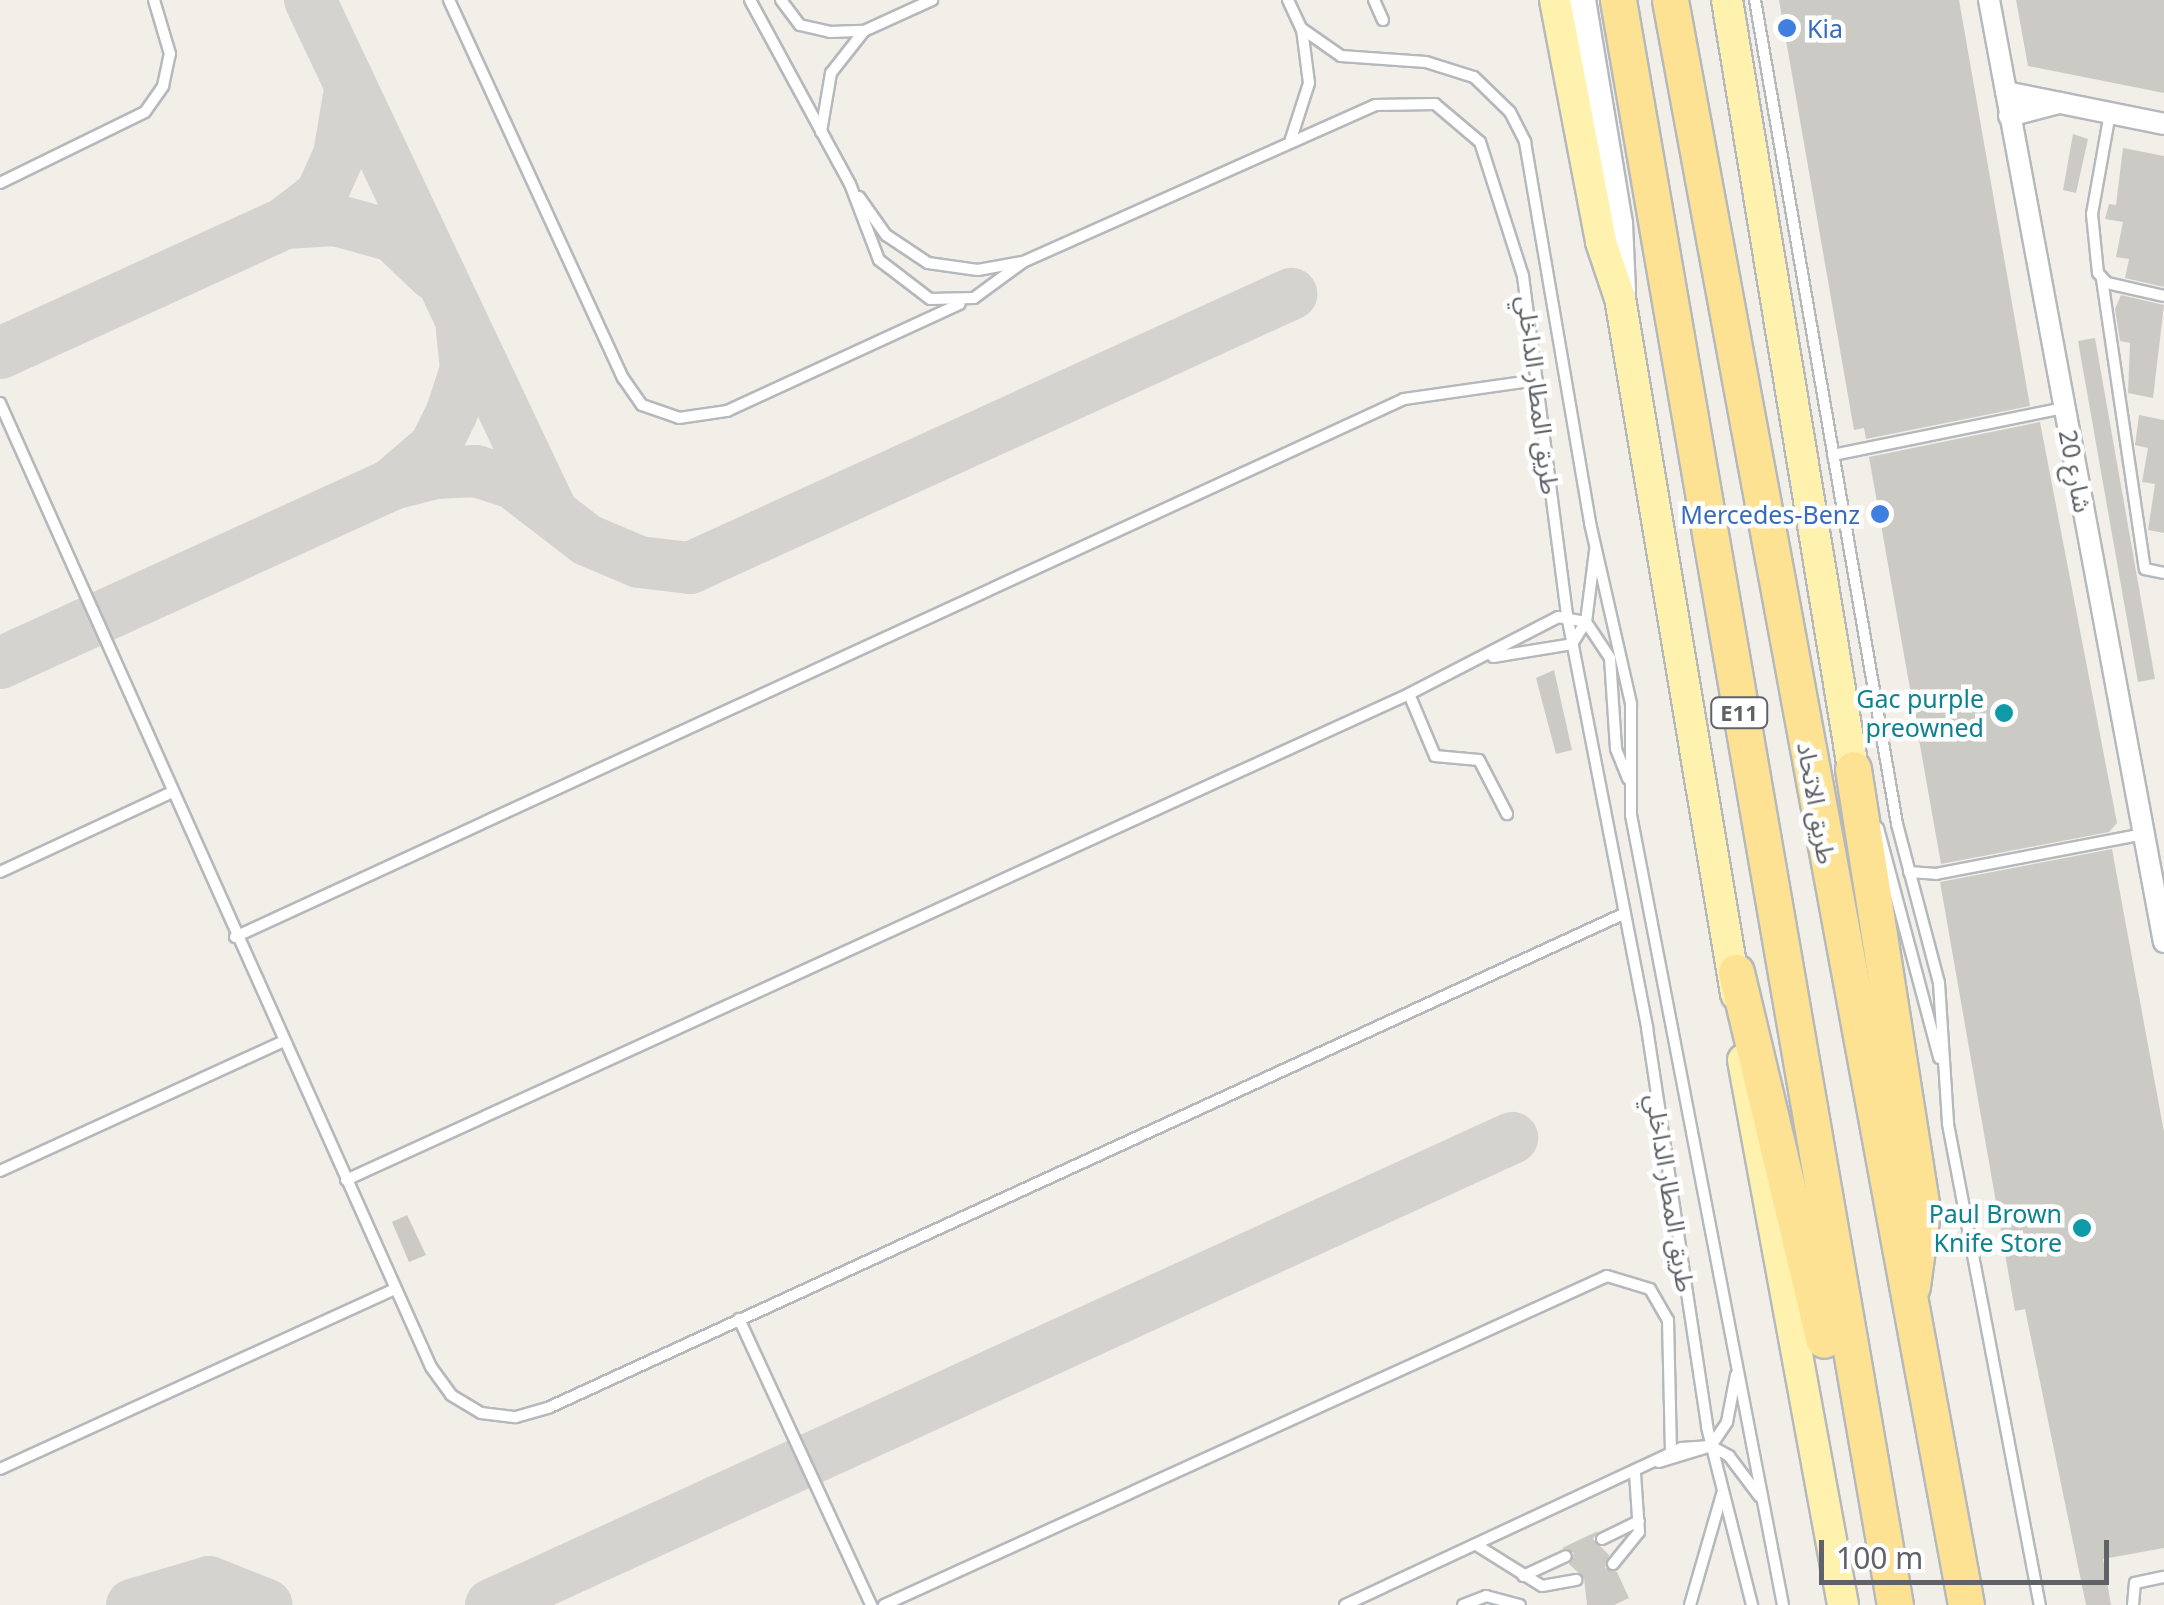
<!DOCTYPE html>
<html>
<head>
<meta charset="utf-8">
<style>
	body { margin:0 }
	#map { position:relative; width:2164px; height:1605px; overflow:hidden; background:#f1efe8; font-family:"Noto Sans","Noto Sans Arabic",sans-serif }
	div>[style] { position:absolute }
	.taxiway>* { height:52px; margin:-26px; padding:0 26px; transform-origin:26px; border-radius:26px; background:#d4d3d0 }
	.building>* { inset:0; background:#cccac5 }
	.roads { filter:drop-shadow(2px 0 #b5b8bc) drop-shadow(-2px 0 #b5b8bc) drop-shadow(0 2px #b5b8bc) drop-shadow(0 -2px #b5b8bc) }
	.service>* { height:10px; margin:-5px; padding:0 5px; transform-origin:5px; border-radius:5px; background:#fff }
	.minor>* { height:20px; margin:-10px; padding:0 10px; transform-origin:10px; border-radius:10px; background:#fff }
	.secondary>* { height:28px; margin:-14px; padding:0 14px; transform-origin:14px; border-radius:14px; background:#fff }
	.primary>* { height:30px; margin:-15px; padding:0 15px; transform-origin:15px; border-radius:15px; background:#fff2af }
	.motorway>* { height:35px; margin:-17.5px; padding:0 17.5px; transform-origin:17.5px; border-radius:17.5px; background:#fde293 }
	.dots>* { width:28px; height:28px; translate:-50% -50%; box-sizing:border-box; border:5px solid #fff; border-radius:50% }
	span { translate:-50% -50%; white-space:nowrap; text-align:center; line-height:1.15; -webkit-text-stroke:9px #fff; paint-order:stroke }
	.shield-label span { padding:2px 8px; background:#fff; border:2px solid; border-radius:8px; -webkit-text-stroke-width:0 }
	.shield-label { font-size:22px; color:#5f6368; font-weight:700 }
	.shop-label { font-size:25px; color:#366cbe }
	.left { translate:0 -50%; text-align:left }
	.right { translate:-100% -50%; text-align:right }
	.street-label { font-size:25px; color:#5f6368 }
	.culture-label { font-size:25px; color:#0d838f }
	.scale { position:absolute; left:1819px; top:1540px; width:290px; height:45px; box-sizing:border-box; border:5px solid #5f6368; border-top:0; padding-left:12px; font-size:30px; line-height:35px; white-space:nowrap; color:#5f6368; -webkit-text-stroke:8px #fff; paint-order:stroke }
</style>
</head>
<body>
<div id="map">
	<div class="taxiway">
		<div style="left:310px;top:0;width:562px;rotate:64.71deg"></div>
		<div style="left:285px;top:223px;width:46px;rotate:-37.9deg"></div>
		<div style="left:321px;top:195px;width:44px;rotate:-65.8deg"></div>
		<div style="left:339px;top:155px;width:66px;rotate:-80.4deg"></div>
		<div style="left:0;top:353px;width:313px;rotate:-24.5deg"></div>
		<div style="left:285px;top:223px;width:50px;rotate:-3.4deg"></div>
		<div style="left:335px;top:220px;width:60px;rotate:15.4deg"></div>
		<div style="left:393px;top:236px;width:55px;rotate:43.5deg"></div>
		<div style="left:392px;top:484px;width:57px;rotate:-40.7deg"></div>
		<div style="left:435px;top:447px;width:39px;rotate:-64deg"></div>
		<div style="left:452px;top:412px;width:45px;rotate:-72deg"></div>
		<div style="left:466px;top:369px;width:39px;rotate:-96deg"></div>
		<div style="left:0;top:663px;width:431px;rotate:-24.5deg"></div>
		<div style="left:392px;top:484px;width:45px;rotate:-14deg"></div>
		<div style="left:436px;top:473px;width:40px;rotate:-2.9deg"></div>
		<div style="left:476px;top:471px;width:39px;rotate:18deg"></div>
		<div style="left:513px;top:483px;width:93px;rotate:37.6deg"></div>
		<div style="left:587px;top:540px;width:56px;rotate:22.9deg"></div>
		<div style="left:639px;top:562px;width:51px;rotate:6.7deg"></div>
		<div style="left:690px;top:568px;width:661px;rotate:-24.51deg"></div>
		<div style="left:132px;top:1605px;width:80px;rotate:-16.6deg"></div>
		<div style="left:209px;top:1582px;width:62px;rotate:21.6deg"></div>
		<div style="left:491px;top:1605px;width:1123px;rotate:-24.58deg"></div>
	</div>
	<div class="building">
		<div style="clip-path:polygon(1779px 0,1959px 0,2030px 406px,1866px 439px,1864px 428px,1854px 430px)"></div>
		<div style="clip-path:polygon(2016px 0,2164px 0,2164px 93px,2028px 66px)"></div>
		<div style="clip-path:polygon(2073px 134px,2088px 139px,2076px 193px,2063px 190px)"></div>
		<div style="clip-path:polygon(2123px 148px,2164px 156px,2164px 287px,2125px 278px,2129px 259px,2116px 257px,2123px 222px,2105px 219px,2109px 204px,2116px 205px)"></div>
		<div style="clip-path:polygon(2121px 295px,2164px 305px,2153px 398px,2128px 393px,2130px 343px,2120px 341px,2115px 309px)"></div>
		<div style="clip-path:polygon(2095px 338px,2155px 679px,2138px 682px,2078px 341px)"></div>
		<div style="clip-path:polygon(2139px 415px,2164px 420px,2164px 533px,2148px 530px,2155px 484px,2142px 482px,2148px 448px,2135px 445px)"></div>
		<div style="clip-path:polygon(2040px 422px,2117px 823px,2109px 832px,1941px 864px,1869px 457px)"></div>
		<div style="clip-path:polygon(1554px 670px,1572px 750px,1556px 754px,1536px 678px)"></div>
		<div style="clip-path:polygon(2112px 849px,2164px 1132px,2164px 1548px,2103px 1559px,2111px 1605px,2086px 1605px,2025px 1309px,2015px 1311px,1940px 882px)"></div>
		<div style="clip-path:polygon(407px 1215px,426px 1255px,409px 1262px,392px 1222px)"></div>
		<div style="clip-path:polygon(1598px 1531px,1593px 1539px,1609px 1555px,1605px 1568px,1617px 1572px,1629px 1598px,1614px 1605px,1587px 1605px,1584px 1578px,1569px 1564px,1574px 1553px,1562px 1548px)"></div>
	</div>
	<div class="roads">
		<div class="service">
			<div style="left:449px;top:0;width:416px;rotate:65.3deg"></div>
			<div style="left:623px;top:378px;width:33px;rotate:55deg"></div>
			<div style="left:642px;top:405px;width:39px;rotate:19deg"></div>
			<div style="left:679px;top:418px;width:49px;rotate:-8.3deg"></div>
			<div style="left:727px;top:411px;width:256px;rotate:-24.7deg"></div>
			<div style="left:750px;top:0;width:209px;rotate:61.5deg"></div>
			<div style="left:850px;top:184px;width:81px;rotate:69.1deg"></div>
			<div style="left:879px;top:260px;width:64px;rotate:37.4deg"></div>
			<div style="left:930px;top:299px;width:44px;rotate:-1.3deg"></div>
			<div style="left:974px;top:298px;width:61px;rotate:-36.3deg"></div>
			<div style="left:1023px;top:262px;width:385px;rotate:-24deg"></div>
			<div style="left:1375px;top:105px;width:60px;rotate:-1deg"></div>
			<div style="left:1435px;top:104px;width:59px;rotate:40.2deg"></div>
			<div style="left:1480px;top:142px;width:141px;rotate:72.2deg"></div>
			<div style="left:1523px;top:276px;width:342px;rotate:82.6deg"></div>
			<div style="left:1567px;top:615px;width:421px;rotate:79deg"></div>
			<div style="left:1647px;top:1028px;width:403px;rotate:81.4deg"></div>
			<div style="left:1707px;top:1427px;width:184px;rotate:75.8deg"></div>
			<div style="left:781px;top:0;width:31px;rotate:53deg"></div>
			<div style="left:800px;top:25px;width:31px;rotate:13deg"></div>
			<div style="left:830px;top:32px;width:34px;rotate:-2deg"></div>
			<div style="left:864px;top:31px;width:75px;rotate:-24.5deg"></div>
			<div style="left:1288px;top:0;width:31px;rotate:65deg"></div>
			<div style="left:1301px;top:28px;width:49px;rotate:35deg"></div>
			<div style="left:1341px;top:56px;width:85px;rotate:4deg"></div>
			<div style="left:1426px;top:62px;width:50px;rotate:17.4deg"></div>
			<div style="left:1474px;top:77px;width:50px;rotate:44.2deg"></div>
			<div style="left:1510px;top:112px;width:34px;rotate:63deg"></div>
			<div style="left:1525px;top:142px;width:387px;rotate:80.3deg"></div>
			<div style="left:1590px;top:523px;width:186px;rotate:77.2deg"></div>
			<div style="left:1631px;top:704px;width:111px;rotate:90deg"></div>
			<div style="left:1631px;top:815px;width:804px;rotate:79.11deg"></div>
			<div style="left:1374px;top:0;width:22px;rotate:66deg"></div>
			<div style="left:1755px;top:0;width:836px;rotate:80.22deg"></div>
			<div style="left:1897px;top:824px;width:164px;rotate:75.2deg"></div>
			<div style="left:1939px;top:983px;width:141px;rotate:86.3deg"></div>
			<div style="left:1948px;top:1124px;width:490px;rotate:79.2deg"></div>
			<div style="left:2110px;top:113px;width:103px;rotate:100.1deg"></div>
			<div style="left:2092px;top:214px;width:59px;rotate:84.2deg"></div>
			<div style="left:2098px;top:273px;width:13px;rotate:48deg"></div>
			<div style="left:2107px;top:283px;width:58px;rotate:12.8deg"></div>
			<div style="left:821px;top:132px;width:60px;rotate:-80.4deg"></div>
			<div style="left:831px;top:73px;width:53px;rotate:-51.8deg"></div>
			<div style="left:1290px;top:142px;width:62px;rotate:-72.1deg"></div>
			<div style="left:1309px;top:83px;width:54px;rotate:-97.4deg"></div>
			<div style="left:0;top:183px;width:161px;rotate:-26.1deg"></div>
			<div style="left:145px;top:112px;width:32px;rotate:-55deg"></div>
			<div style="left:163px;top:86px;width:33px;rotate:-78deg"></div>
			<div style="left:170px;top:54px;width:56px;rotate:-106.5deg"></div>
			<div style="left:859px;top:197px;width:47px;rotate:54.6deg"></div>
			<div style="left:886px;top:235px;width:50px;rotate:33.7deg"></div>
			<div style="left:928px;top:263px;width:50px;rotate:8deg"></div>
			<div style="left:978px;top:270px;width:45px;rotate:-10.3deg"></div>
			<div style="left:2102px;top:279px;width:293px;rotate:81.6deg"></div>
			<div style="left:2145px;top:569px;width:19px;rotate:12deg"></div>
			<div style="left:0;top:403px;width:1056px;rotate:65.91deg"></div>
			<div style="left:431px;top:1367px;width:34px;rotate:54deg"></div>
			<div style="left:451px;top:1395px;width:35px;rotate:31deg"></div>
			<div style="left:481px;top:1413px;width:35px;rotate:7deg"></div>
			<div style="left:516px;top:1417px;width:35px;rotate:-16deg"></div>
			<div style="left:550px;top:1407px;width:1179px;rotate:-24.67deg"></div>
			<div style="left:1833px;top:455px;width:236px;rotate:-11.5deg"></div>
			<div style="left:1493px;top:657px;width:80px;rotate:-9.3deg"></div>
			<div style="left:1572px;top:644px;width:26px;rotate:-58deg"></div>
			<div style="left:1586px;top:622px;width:72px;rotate:-82.8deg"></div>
			<div style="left:1409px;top:694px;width:67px;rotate:67.2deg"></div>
			<div style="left:1435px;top:756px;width:44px;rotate:5.2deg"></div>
			<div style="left:1479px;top:760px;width:61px;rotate:62.6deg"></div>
			<div style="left:1878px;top:828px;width:238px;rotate:75.1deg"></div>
			<div style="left:0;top:872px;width:185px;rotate:-24.9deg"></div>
			<div style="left:1909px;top:872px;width:27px;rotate:4deg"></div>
			<div style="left:1936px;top:874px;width:212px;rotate:-10.9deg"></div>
			<div style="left:235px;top:937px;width:1287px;rotate:-24.71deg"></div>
			<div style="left:1404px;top:399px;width:134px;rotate:-8.1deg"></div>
			<div style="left:0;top:1171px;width:310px;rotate:-24.6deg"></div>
			<div style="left:346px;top:1180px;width:1169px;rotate:-24.57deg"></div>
			<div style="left:1409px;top:694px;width:168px;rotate:-27.3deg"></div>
			<div style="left:1558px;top:617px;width:28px;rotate:10deg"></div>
			<div style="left:1586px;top:622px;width:43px;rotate:56.3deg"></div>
			<div style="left:1610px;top:658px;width:91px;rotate:86.2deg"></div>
			<div style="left:1616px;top:749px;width:32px;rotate:68deg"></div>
			<div style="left:739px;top:1319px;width:315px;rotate:65.2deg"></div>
			<div style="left:1659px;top:1462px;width:54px;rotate:-17.1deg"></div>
			<div style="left:1711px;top:1446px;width:29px;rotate:-56deg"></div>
			<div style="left:1727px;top:1422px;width:48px;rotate:-79.2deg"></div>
			<div style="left:0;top:1469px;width:434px;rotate:-24.5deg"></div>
			<div style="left:1602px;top:1539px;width:41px;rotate:-25.9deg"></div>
			<div style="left:1478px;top:1546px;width:75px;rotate:32deg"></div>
			<div style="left:1542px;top:1586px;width:35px;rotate:-10deg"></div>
			<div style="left:1613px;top:1564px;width:41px;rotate:-50.9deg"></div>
			<div style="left:1639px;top:1532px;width:58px;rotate:-93.9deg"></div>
			<div style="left:1523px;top:1576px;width:47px;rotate:-24.9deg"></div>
			<div style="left:884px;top:1605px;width:794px;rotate:-24.47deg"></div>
			<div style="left:1607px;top:1276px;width:45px;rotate:16.8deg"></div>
			<div style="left:1650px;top:1289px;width:36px;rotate:60deg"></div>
			<div style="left:1668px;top:1320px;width:132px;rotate:88.7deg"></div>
			<div style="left:1345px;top:1605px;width:371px;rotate:-25deg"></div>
			<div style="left:1681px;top:1448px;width:30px;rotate:-4deg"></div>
			<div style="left:1711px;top:1446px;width:21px;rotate:29deg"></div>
			<div style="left:1729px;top:1456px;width:51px;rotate:52.9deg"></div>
			<div style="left:1463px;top:1605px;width:25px;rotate:-21deg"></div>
			<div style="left:1486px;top:1596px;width:35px;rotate:15deg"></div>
			<div style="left:1690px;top:1605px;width:116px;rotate:-73.9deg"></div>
			<div style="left:2133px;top:1605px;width:22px;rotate:-85deg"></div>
			<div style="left:2135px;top:1583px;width:30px;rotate:-12deg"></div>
		</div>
		<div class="minor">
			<div style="left:1989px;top:0;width:958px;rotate:79.48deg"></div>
			<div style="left:2006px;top:92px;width:161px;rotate:11.4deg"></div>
			<div style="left:2009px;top:116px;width:52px;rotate:-14.6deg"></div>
		</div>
		<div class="secondary">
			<div style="left:1581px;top:0;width:227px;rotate:80.6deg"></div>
			<div style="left:1618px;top:224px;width:66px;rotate:87.4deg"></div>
		</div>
		<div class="primary">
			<div style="left:1555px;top:0;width:246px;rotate:79.2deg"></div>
			<div style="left:1601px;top:242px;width:59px;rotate:71.3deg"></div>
			<div style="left:1620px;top:298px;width:706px;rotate:80.54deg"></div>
			<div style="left:1727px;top:0;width:779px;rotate:80.69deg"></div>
			<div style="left:1743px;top:1060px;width:554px;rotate:79.6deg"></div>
		</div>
		<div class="motorway">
			<div style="left:1618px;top:0;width:1629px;rotate:80.21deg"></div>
			<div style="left:1670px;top:0;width:1632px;rotate:79.55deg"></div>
			<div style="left:1853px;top:769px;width:448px;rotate:81.1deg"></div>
			<div style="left:1922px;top:1212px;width:75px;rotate:97.7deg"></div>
			<div style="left:1736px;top:972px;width:378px;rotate:76.6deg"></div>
		</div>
	</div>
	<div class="dots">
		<div style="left:1787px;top:28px;background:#3f7fe0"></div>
		<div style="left:1880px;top:514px;background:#3f7fe0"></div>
		<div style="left:2004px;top:713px;background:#0f9aa8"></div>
		<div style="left:2082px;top:1228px;background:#0f9aa8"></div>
	</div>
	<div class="shield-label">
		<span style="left:1739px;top:713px">E11</span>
	</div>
	<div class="shop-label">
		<span class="left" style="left:1807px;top:28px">Kia</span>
		<span class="right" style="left:1860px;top:514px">Mercedes-Benz</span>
	</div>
	<div class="street-label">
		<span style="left:1539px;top:395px;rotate:83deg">طريق المطار الداخلي</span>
		<span style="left:2076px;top:471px;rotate:79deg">شارع 20</span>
		<span style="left:1817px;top:803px;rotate:80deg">طريق الاتحاد</span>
		<span style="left:1671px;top:1193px;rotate:81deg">طريق المطار الداخلي</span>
	</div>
	<div class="culture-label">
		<span class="right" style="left:1984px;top:713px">Gac purple<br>preowned</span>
		<span class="right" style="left:2062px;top:1228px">Paul Brown<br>Knife Store</span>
	</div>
	<div class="scale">100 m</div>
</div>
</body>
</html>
